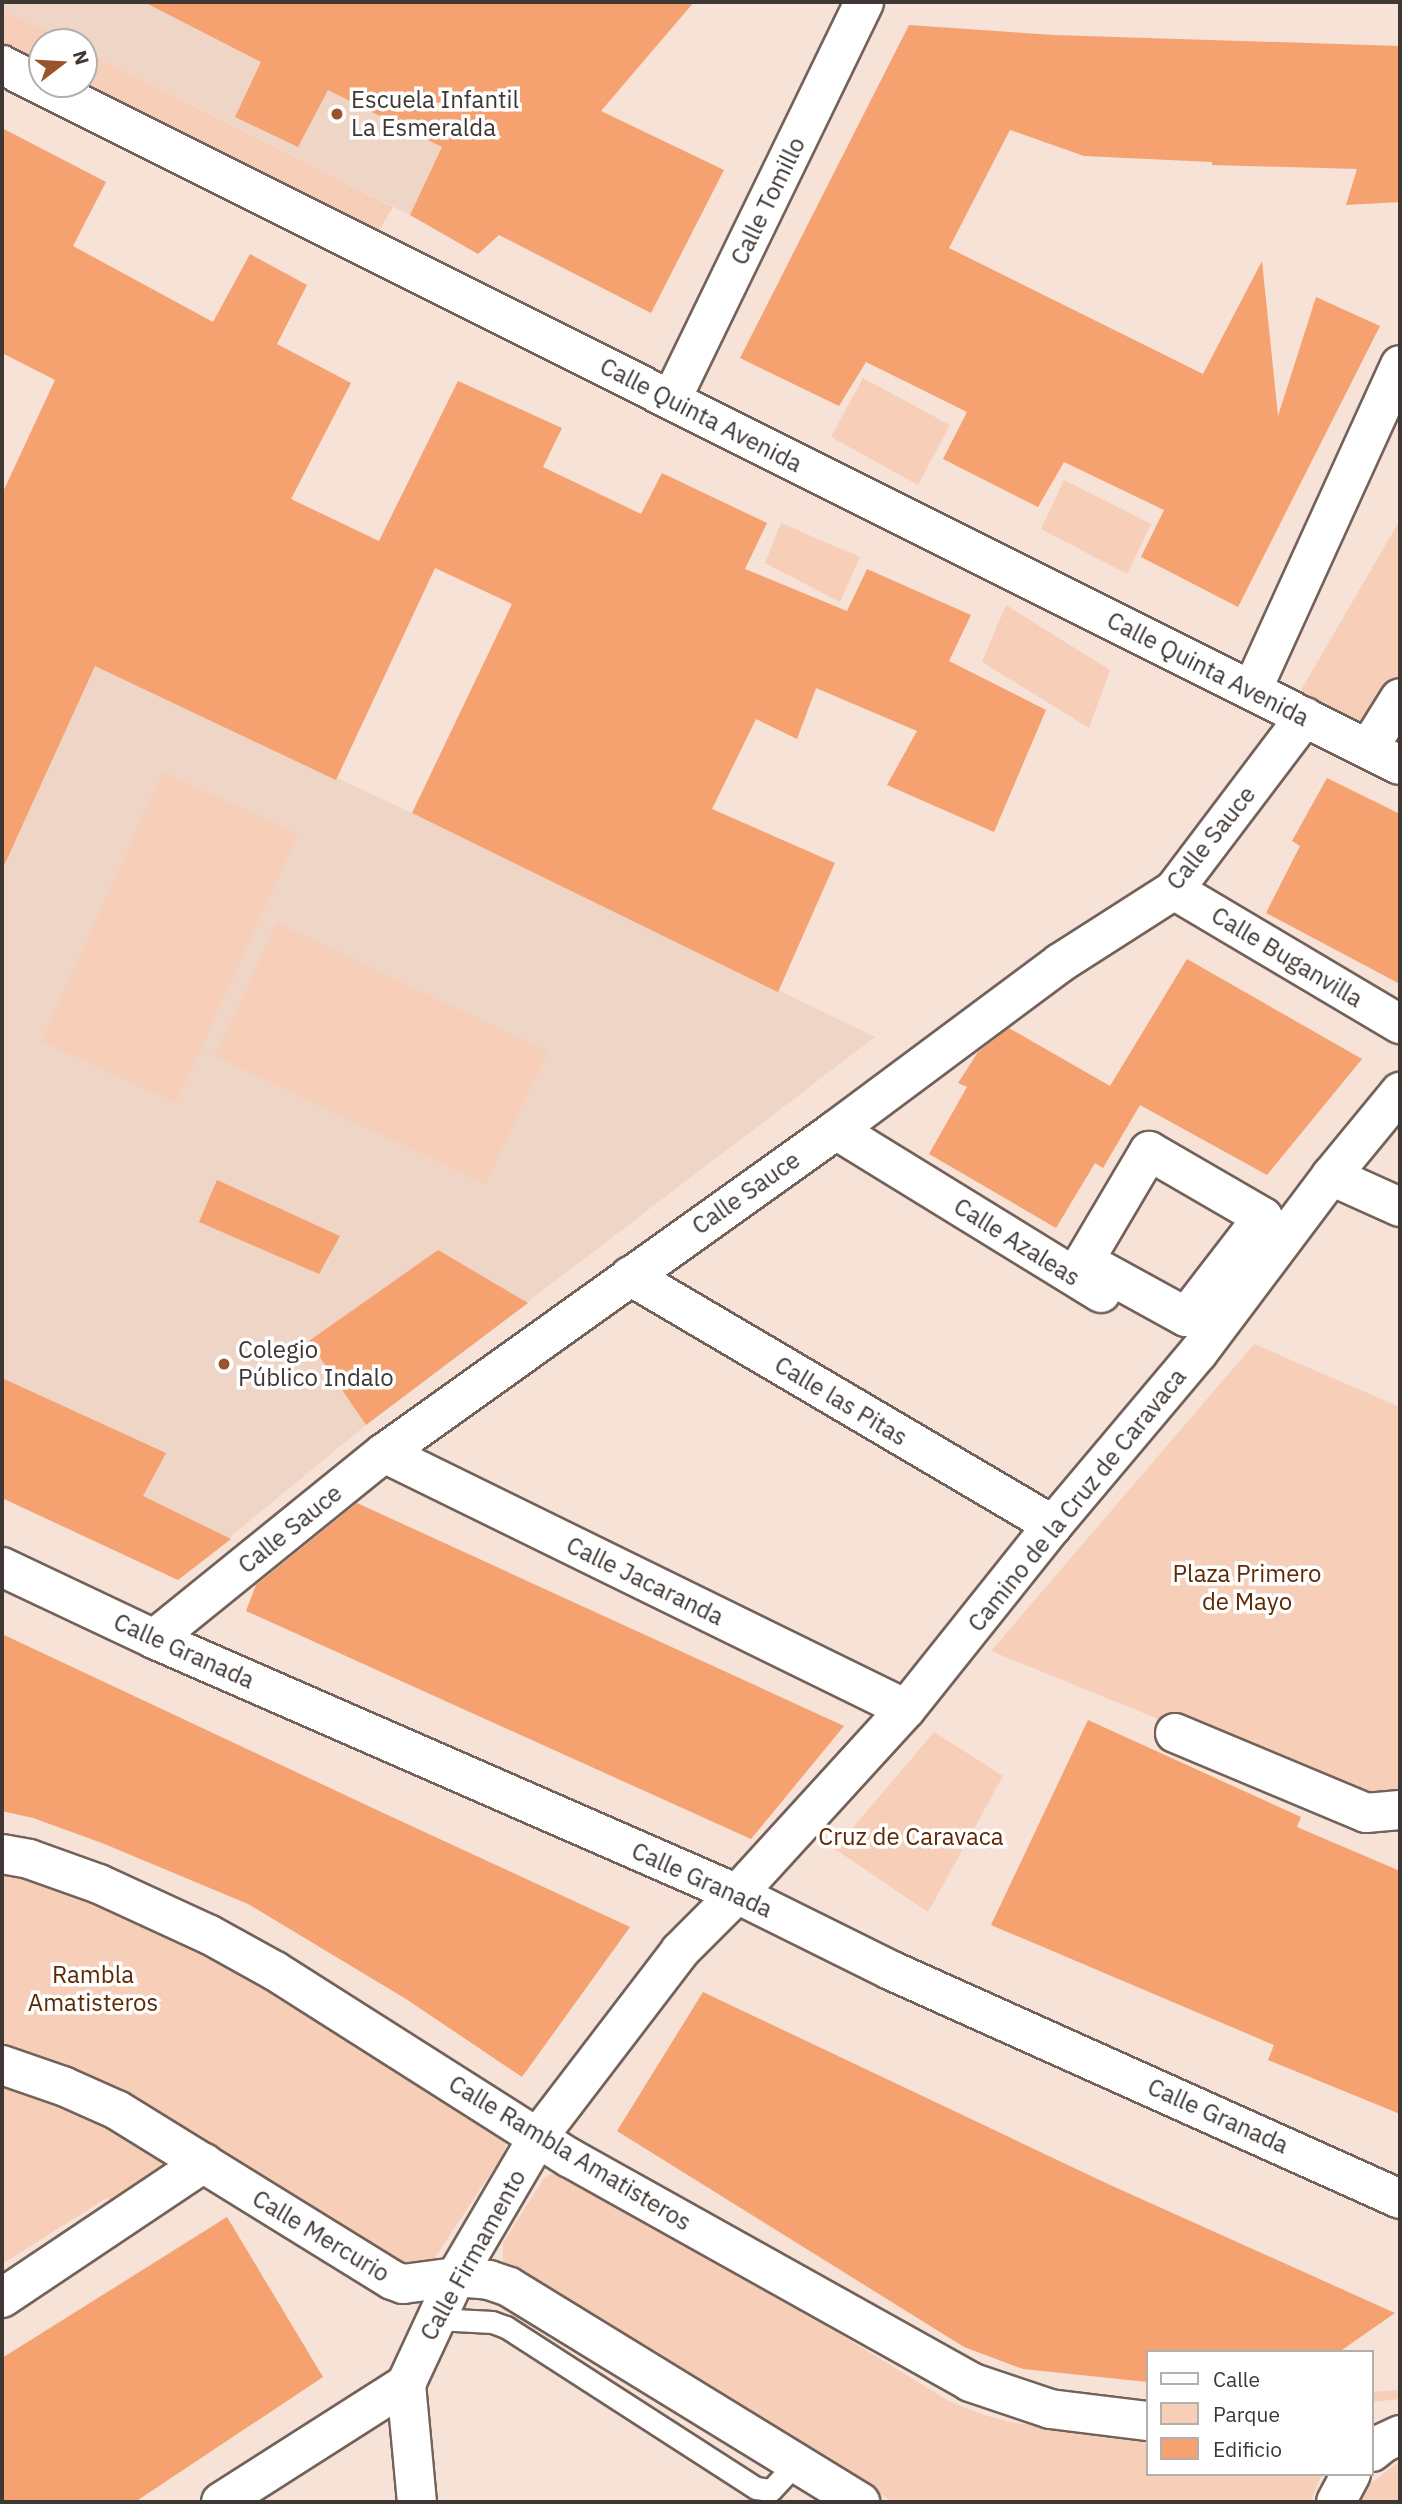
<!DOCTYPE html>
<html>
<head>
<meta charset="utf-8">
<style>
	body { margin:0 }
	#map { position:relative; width:1402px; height:2504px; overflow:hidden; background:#f6e2d7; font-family:"IBM Plex Sans",sans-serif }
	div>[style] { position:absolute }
	.built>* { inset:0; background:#efd5c6 }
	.green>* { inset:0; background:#f7ceb8 }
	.building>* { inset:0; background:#f5a170 }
	.roads { filter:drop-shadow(2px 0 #736259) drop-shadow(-2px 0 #736259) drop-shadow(0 2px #736259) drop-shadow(0 -2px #736259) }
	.lane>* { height:21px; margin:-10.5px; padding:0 10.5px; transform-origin:10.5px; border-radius:10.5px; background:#fff }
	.street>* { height:38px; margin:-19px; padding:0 19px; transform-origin:19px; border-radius:19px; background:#fff }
	.secondary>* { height:38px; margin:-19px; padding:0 19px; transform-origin:19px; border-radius:19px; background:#fff }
	.dots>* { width:19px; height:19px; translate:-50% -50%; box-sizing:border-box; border:4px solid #fff; border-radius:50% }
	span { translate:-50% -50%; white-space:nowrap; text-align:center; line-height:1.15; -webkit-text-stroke:7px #fff; paint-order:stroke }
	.poi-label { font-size:24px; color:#3e3733 }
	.left { translate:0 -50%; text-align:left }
	.street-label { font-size:24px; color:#3e3733 }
	.park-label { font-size:24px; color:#5e2903 }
	.frame { position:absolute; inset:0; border:4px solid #3e3733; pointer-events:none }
	.legend { position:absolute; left:1146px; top:2350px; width:228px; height:126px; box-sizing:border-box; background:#fff; border:2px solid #b2afad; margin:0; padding:9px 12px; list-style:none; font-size:21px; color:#3e3733 }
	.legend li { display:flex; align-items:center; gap:14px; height:35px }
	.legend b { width:35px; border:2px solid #b2afad }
	.north { position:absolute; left:28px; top:28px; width:70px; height:70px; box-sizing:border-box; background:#fff; border:2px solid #b2afad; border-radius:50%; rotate:73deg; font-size:19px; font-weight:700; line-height:28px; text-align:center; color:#3e3733 }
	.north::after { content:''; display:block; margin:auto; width:24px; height:32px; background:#9a5429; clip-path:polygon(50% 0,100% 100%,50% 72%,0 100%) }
</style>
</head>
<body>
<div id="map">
	<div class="built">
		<div style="clip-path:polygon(2px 2px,526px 2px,497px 60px,442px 147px,410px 215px,84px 50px,84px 42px,68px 42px,2px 9px)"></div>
		<div style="clip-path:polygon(2px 621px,412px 813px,875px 1037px,366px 1425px,178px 1580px,2px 1498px)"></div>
	</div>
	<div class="green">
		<div style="clip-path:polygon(2px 9px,68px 42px,42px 42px,42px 63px,2px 43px)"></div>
		<div style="clip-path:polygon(84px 50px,393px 207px,377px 234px,83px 84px)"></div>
		<div style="clip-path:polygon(863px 378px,950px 425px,918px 485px,831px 437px)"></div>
		<div style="clip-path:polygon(1064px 480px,1151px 524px,1127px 574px,1041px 529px)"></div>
		<div style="clip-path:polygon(1400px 520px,1400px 679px,1369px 735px,1297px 697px)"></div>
		<div style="clip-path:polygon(781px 523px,860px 557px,840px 602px,765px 563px)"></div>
		<div style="clip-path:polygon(1006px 605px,1110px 670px,1089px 728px,982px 662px)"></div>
		<div style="clip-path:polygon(163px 772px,298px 834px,176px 1103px,41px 1041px)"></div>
		<div style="clip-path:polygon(277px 923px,548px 1052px,485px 1184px,215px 1056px)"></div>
		<div style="clip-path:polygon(1254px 1344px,1400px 1407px,1400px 1798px,1377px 1808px,991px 1651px)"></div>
		<div style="clip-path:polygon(934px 1732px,1003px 1776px,928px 1912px,835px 1849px)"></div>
		<div style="clip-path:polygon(2px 1866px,181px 1931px,503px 2132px,506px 2143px,504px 2153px,434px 2259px,427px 2266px,404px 2270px,2px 2051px)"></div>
		<div style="clip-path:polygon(2px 2077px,79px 2107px,162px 2157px,163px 2163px,163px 2170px,124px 2201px,105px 2199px,2px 2264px)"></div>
		<div style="clip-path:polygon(558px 2170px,626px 2203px,949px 2401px,984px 2415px,1014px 2423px,1148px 2434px,1148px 2474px,1322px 2474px,1310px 2502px,894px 2502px,508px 2268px,503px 2261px,503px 2243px,544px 2178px)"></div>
		<div style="clip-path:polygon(1400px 2390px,1400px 2399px,1372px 2402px,1372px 2392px)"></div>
		<div style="clip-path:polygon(1400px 2461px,1400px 2502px,1359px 2502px,1371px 2483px)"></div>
	</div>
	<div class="building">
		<div style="clip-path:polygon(144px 2px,694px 2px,601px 111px,724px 170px,651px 313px,499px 235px,478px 254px,410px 215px,442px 147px,328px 90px,298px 147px,235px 117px,261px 62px)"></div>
		<div style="clip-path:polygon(909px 25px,1054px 35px,1400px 46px,1400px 202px,1346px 205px,1357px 169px,1212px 165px,1212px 162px,1084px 156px,1010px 130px,949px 248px,1203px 374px,1262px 261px,1278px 416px,1316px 297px,1380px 326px,1238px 607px,1141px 557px,1164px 510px,1064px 462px,1038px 507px,943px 459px,967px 412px,866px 362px,839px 406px,740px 358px)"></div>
		<div style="clip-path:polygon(2px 128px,106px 182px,73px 246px,213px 322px,250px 254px,307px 285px,277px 344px,351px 383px,291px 499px,379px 541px,458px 381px,562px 428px,543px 467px,641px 514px,662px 473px,767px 523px,745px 569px,847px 611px,867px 569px,971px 615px,949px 661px,1046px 710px,994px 832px,887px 785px,917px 731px,816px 688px,797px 739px,756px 719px,712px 809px,835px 863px,778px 992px,412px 813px,512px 604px,435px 568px,336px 780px,95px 666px,2px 870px,2px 494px,55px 380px,2px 353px)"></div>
		<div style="clip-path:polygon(1327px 778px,1400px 814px,1400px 984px,1266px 913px,1300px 846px,1292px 841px)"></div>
		<div style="clip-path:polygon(1187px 959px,1362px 1059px,1267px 1175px,1140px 1105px,1103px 1168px,1095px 1163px,1056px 1228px,929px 1154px,967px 1087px,958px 1083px,978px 1052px,1009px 1028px,1110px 1086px)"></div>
		<div style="clip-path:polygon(217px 1180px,340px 1236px,319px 1274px,199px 1222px)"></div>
		<div style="clip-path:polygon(438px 1250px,528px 1303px,366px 1425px,309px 1341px)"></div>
		<div style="clip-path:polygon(2px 1378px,166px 1453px,143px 1496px,231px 1539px,178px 1580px,2px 1498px)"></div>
		<div style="clip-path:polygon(357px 1503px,844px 1726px,751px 1839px,246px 1611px,256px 1585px)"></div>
		<div style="clip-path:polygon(2px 1634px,379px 1811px,630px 1927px,522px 2077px,406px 1999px,248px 1904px,102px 1843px,33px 1818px,2px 1811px)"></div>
		<div style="clip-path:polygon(1088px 1720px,1301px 1817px,1297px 1827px,1400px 1871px,1400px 2114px,1268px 2060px,1274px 2045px,991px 1925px)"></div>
		<div style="clip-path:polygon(703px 1992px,1108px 2184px,1395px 2313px,1339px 2352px,1148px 2352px,1148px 2382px,1023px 2369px,964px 2347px,617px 2131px)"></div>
		<div style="clip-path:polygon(227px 2217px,323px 2377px,135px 2502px,2px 2502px,2px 2358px)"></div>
	</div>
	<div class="roads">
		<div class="lane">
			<div style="left:436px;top:2319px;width:56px;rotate:3.1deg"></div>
			<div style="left:492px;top:2322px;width:15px;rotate:20deg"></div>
			<div style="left:506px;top:2327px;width:297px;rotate:32.8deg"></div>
			<div style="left:756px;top:2488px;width:15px;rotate:8deg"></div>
			<div style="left:771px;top:2490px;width:37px;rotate:-47deg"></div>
		</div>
		<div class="street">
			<div style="left:671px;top:400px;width:442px;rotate:-64.1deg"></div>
			<div style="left:1252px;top:690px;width:357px;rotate:-65.5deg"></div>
			<div style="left:1368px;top:749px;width:60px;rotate:-57.9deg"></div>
			<div style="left:1174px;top:890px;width:263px;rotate:30.7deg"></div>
			<div style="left:836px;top:1130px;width:311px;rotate:31.6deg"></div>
			<div style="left:1149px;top:1151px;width:132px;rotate:30.1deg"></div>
			<div style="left:1263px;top:1217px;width:126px;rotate:127.6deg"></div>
			<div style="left:1186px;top:1317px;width:116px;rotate:-151.2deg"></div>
			<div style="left:1084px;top:1261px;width:128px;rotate:-59.4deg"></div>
			<div style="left:1331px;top:1176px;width:76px;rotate:24.2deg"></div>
			<div style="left:630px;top:1276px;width:491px;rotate:30.5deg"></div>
			<div style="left:384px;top:1453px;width:581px;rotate:26.12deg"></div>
			<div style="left:154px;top:1639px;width:296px;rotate:-39deg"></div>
			<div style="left:384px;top:1453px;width:556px;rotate:-35.55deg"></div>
			<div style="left:836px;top:1130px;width:279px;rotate:-36.7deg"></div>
			<div style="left:1060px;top:963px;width:135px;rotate:-32.6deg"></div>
			<div style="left:1174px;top:890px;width:217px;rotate:-52.9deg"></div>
			<div style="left:1175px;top:1733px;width:207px;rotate:22.7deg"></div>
			<div style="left:1366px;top:1813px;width:34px;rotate:-5deg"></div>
			<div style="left:2px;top:2298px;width:243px;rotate:-33.8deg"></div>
			<div style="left:406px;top:2384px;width:119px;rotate:84.7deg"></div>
			<div style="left:221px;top:2502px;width:219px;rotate:-32.5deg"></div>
			<div style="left:406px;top:2384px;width:118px;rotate:-65deg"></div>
			<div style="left:456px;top:2277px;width:162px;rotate:-59.6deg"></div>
			<div style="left:538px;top:2137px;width:234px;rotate:-52.6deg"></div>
			<div style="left:680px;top:1951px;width:81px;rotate:-45deg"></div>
		</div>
		<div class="secondary">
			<div style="left:2px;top:65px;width:1563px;rotate:26.6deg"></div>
			<div style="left:2px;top:1567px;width:168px;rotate:25.3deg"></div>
			<div style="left:154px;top:1639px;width:636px;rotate:23.62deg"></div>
			<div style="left:737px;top:1894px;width:171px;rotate:26.4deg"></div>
			<div style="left:890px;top:1970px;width:559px;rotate:24.18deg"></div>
			<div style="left:2px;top:1854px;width:27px;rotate:10deg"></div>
			<div style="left:29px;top:1859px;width:74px;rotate:19.7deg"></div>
			<div style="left:99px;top:1884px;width:122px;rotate:24.7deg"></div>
			<div style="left:210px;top:1935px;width:74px;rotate:29deg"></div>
			<div style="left:275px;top:1971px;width:349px;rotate:32.4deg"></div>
			<div style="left:570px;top:2158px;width:458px;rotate:29.2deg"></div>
			<div style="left:970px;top:2382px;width:84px;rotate:18.6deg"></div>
			<div style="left:1050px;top:2409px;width:99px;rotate:7deg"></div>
			<div style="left:737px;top:1894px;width:251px;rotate:-47.6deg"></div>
			<div style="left:906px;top:1709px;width:236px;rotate:-51.4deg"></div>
			<div style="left:1053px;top:1525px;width:225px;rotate:-49.9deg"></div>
			<div style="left:1198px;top:1353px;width:221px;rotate:-53.1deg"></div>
			<div style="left:1331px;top:1176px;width:109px;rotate:-50.6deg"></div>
			<div style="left:2px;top:2065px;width:65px;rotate:19deg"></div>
			<div style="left:63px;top:2086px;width:59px;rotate:24deg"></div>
			<div style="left:117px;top:2110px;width:323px;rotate:31.7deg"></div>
			<div style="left:392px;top:2280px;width:12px;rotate:20deg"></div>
			<div style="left:403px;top:2284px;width:53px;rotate:-7.5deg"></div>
			<div style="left:456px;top:2277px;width:33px;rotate:5deg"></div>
			<div style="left:489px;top:2280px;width:21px;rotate:19deg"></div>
			<div style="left:509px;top:2287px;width:412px;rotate:31.5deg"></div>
			<div style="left:1372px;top:2452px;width:14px;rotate:-39deg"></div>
			<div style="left:1383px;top:2443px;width:19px;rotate:-25deg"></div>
			<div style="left:1336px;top:2502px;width:32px;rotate:-62deg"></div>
		</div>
	</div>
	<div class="dots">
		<div style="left:337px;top:114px;background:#9a5429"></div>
		<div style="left:224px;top:1364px;background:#9a5429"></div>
	</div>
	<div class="poi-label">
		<span class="left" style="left:351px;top:114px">Escuela Infantil<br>La Esmeralda</span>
		<span class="left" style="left:238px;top:1364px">Colegio<br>Público Indalo</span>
	</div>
	<div class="street-label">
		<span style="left:768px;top:201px;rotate:-64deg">Calle Tomillo</span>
		<span style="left:701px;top:415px;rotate:27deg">Calle Quinta Avenida</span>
		<span style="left:1208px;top:669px;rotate:27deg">Calle Quinta Avenida</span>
		<span style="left:1211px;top:838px;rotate:-51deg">Calle Sauce</span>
		<span style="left:1287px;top:957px;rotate:31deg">Calle Buganvilla</span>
		<span style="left:746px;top:1193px;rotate:-35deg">Calle Sauce</span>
		<span style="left:1017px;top:1242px;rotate:32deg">Calle Azaleas</span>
		<span style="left:841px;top:1401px;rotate:31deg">Calle las Pitas</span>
		<span style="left:1077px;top:1500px;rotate:-51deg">Camino de la Cruz de Caravaca</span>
		<span style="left:290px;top:1529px;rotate:-39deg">Calle Sauce</span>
		<span style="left:645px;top:1581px;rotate:26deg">Calle Jacaranda</span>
		<span style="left:184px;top:1651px;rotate:24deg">Calle Granada</span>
		<span style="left:702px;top:1880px;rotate:24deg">Calle Granada</span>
		<span style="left:1218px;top:2116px;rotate:24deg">Calle Granada</span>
		<span style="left:570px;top:2153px;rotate:31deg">Calle Rambla Amatisteros</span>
		<span style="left:321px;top:2236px;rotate:31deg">Calle Mercurio</span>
		<span style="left:473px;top:2255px;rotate:-61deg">Calle Firmamento</span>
	</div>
	<div class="park-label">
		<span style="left:1247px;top:1588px">Plaza Primero<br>de Mayo</span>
		<span style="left:911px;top:1837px">Cruz de Caravaca</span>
		<span style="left:93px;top:1989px">Rambla<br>Amatisteros</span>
	</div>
	<div class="frame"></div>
	<ul class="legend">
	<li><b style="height:9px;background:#fff"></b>Calle</li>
	<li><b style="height:19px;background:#f7ceb8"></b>Parque</li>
	<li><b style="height:19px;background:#f5a170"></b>Edificio</li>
	</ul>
	<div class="north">N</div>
</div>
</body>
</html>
